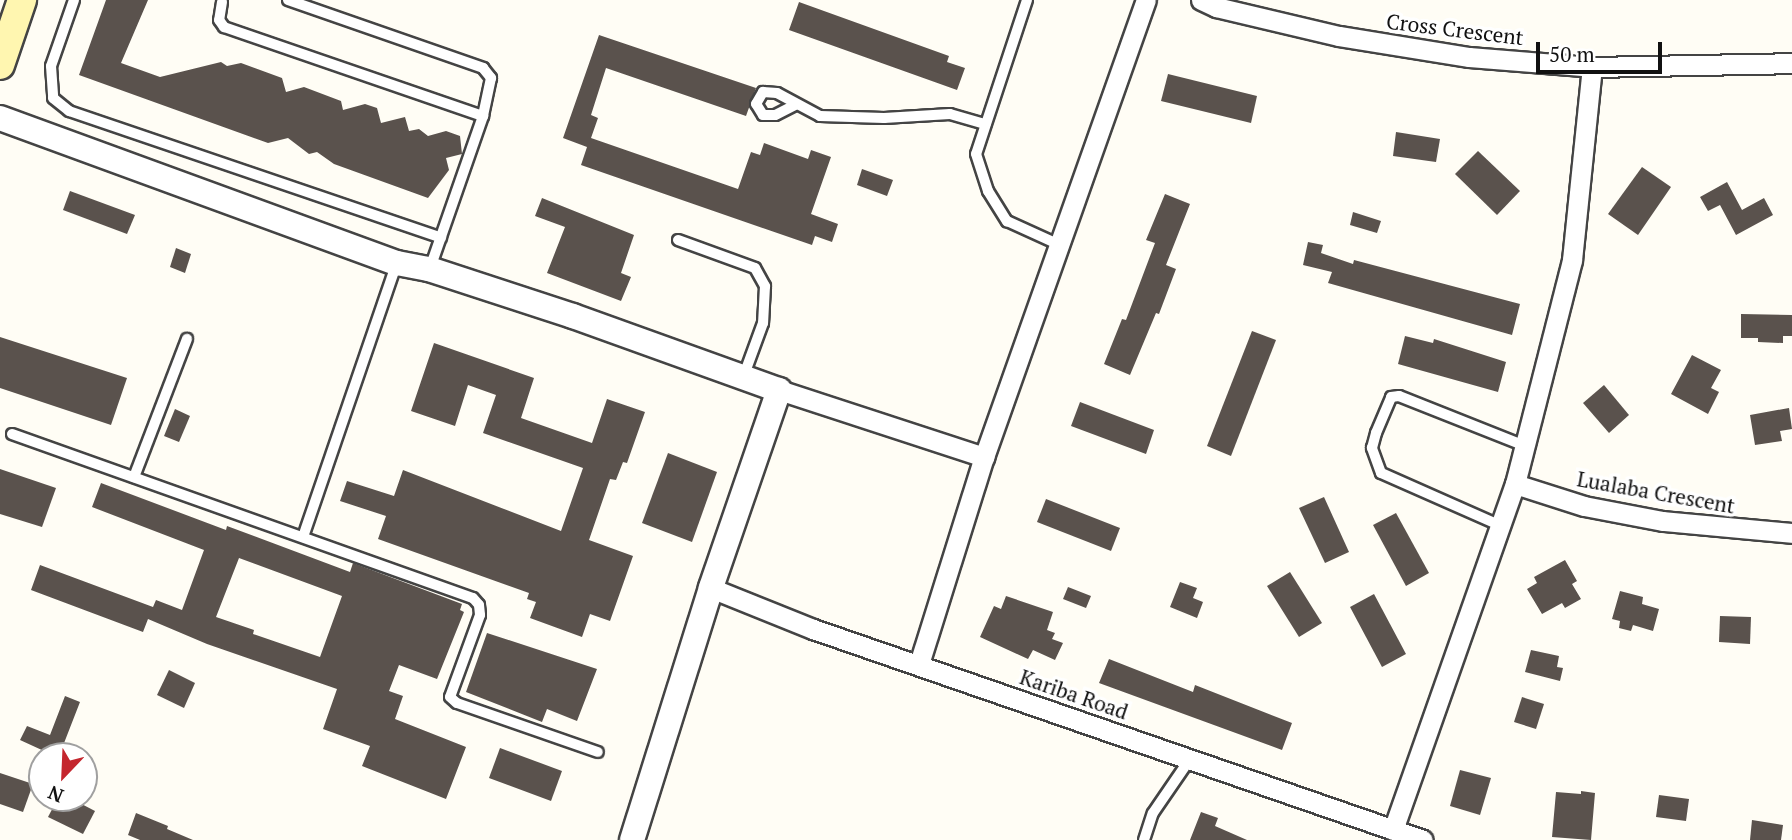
<!DOCTYPE html>
<html>
<head>
<meta charset="utf-8">
<style>
	body { margin:0 }
	#map { position:relative; width:1792px; height:840px; overflow:hidden; background:#fffdf5; font-family:"PT Serif",serif }
	div>[style] { position:absolute }
	.building>* { inset:0; background:#5a524d }
	.roads { filter:drop-shadow(2px 0 #444) drop-shadow(-2px 0 #444) drop-shadow(0 2px #444) drop-shadow(0 -2px #444) }
	.service>* { height:10px; margin:-5px; padding:0 5px; transform-origin:5px; border-radius:5px; background:#fff }
	.minor>* { height:19px; margin:-9.5px; padding:0 9.5px; transform-origin:9.5px; border-radius:9.5px; background:#fff }
	.tertiary>* { height:24px; margin:-12px; padding:0 12px; transform-origin:12px; border-radius:12px; background:#fff }
	.secondary>* { height:28px; margin:-14px; padding:0 14px; transform-origin:14px; border-radius:14px; background:#fff6b0 }
	span { translate:-50% -50%; white-space:nowrap; text-align:center; line-height:1.15; -webkit-text-stroke:7px #fff; paint-order:stroke }
	.street-label { font-size:21px; color:#111 }
	.north { position:absolute; left:28px; top:742px; width:70px; height:70px; box-sizing:border-box; background:#fff; border:2px solid #a0a0a0; border-radius:50%; rotate:203deg; font-size:19px; font-weight:700; line-height:28px; text-align:center; color:#111 }
	.north::after { content:''; display:block; margin:auto; width:24px; height:32px; background:#c4262e; clip-path:polygon(50% 0,100% 100%,50% 72%,0 100%) }
	.scale { position:absolute; left:1536px; top:42px; width:126px; height:32px; box-sizing:border-box; border:4px solid #111; border-top:0; padding-left:9px; font-size:21px; line-height:24px; white-space:nowrap; color:#111; -webkit-text-stroke:5px #fff; paint-order:stroke }
</style>
</head>
<body>
<div id="map">
	<div class="building">
		<div style="clip-path:polygon(106px 0,148px 0,121px 63px,160px 77px,221px 62px,227px 66px,241px 63px,282px 78px,286px 92px,304px 87px,341px 101px,343px 110px,365px 104px,377px 108px,381px 123px,405px 117px,409px 131px,419px 129px,428px 136px,446px 131px,460px 136px,462px 154px,446px 158px,449px 170px,428px 198px,334px 164px,317px 152px,309px 154px,288px 138px,268px 143px,79px 75px)"></div>
		<div style="clip-path:polygon(799px 2px,949px 56px,947px 62px,965px 68px,957px 90px,789px 30px)"></div>
		<div style="clip-path:polygon(599px 35px,756px 88px,746px 116px,606px 68px,591px 115px,598px 118px,591px 138px,738px 189px,751px 152px,760px 155px,764px 143px,808px 159px,811px 150px,831px 157px,811px 214px,838px 224px,832px 242px,815px 236px,812px 245px,581px 165px,587px 147px,563px 138px)"></div>
		<div style="clip-path:polygon(1168px 74px,1257px 96px,1251px 123px,1161px 101px)"></div>
		<div style="clip-path:polygon(1396px 132px,1440px 139px,1436px 162px,1393px 156px)"></div>
		<div style="clip-path:polygon(1478px 151px,1520px 191px,1497px 215px,1455px 174px)"></div>
		<div style="clip-path:polygon(1642px 167px,1671px 187px,1638px 235px,1608px 214px)"></div>
		<div style="clip-path:polygon(862px 169px,893px 180px,887px 196px,857px 185px)"></div>
		<div style="clip-path:polygon(1727px 182px,1742px 210px,1764px 198px,1773px 215px,1736px 235px,1720px 205px,1708px 211px,1700px 197px)"></div>
		<div style="clip-path:polygon(70px 191px,135px 215px,127px 234px,63px 210px)"></div>
		<div style="clip-path:polygon(1165px 194px,1190px 204px,1166px 265px,1176px 269px,1159px 314px,1156px 313px,1130px 375px,1104px 364px,1122px 319px,1126px 320px,1155px 243px,1146px 240px)"></div>
		<div style="clip-path:polygon(542px 198px,634px 235px,621px 273px,631px 277px,621px 301px,547px 273px,565px 227px,535px 216px)"></div>
		<div style="clip-path:polygon(1353px 212px,1381px 221px,1377px 233px,1350px 225px)"></div>
		<div style="clip-path:polygon(1308px 242px,1323px 245px,1321px 253px,1353px 264px,1354px 260px,1520px 304px,1512px 335px,1328px 283px,1332px 272px,1303px 265px)"></div>
		<div style="clip-path:polygon(176px 248px,191px 254px,185px 273px,170px 267px)"></div>
		<div style="clip-path:polygon(1741px 314px,1792px 315px,1792px 336px,1783px 336px,1783px 343px,1758px 342px,1758px 338px,1741px 338px)"></div>
		<div style="clip-path:polygon(1252px 331px,1276px 340px,1231px 456px,1207px 446px)"></div>
		<div style="clip-path:polygon(1405px 336px,1433px 343px,1434px 339px,1506px 362px,1498px 392px,1398px 364px)"></div>
		<div style="clip-path:polygon(0 337px,127px 378px,111px 425px,0 388px)"></div>
		<div style="clip-path:polygon(434px 343px,534px 378px,521px 418px,592px 443px,607px 399px,645px 412px,627px 463px,623px 462px,616px 480px,610px 479px,589px 540px,633px 556px,610px 621px,590px 614px,582px 637px,530px 618px,536px 602px,527px 599px,529px 593px,378px 539px,386px 516px,340px 501px,347px 481px,394px 496px,403px 470px,561px 531px,583px 468px,483px 433px,496px 395px,468px 385px,455px 426px,411px 411px)"></div>
		<div style="clip-path:polygon(1692px 355px,1721px 370px,1711px 388px,1719px 392px,1708px 414px,1671px 394px)"></div>
		<div style="clip-path:polygon(1604px 385px,1629px 415px,1609px 433px,1583px 403px)"></div>
		<div style="clip-path:polygon(1080px 402px,1154px 430px,1146px 454px,1071px 426px)"></div>
		<div style="clip-path:polygon(1789px 408px,1792px 429px,1780px 431px,1782px 441px,1755px 445px,1750px 415px)"></div>
		<div style="clip-path:polygon(175px 409px,190px 416px,179px 442px,164px 436px)"></div>
		<div style="clip-path:polygon(668px 453px,717px 472px,692px 542px,642px 523px)"></div>
		<div style="clip-path:polygon(0 469px,56px 488px,42px 527px,0 514px)"></div>
		<div style="clip-path:polygon(evenodd,101px 483px,226px 530px,227px 526px,350px 572px,353px 563px,462px 604px,460px 610px,464px 612px,437px 679px,399px 665px,389px 691px,403px 696px,395px 719px,466px 747px,446px 799px,362px 766px,370px 746px,323px 729px,337px 689px,207px 644px,148px 619px,143px 632px,31px 590px,40px 565px,153px 607px,156px 600px,182px 610px,204px 550px,92px 507px,101px 483px,239px 558px,342px 596px,320px 657px,253px 634px,254px 630px,216px 617px,239px 558px)"></div>
		<div style="clip-path:polygon(1324px 497px,1349px 552px,1325px 563px,1299px 508px)"></div>
		<div style="clip-path:polygon(1046px 499px,1120px 528px,1111px 551px,1037px 522px)"></div>
		<div style="clip-path:polygon(1396px 513px,1429px 573px,1406px 586px,1373px 525px)"></div>
		<div style="clip-path:polygon(1565px 560px,1577px 581px,1572px 584px,1581px 599px,1565px 608px,1562px 603px,1542px 614px,1527px 589px,1537px 583px,1534px 577px)"></div>
		<div style="clip-path:polygon(1290px 572px,1322px 623px,1299px 637px,1267px 586px)"></div>
		<div style="clip-path:polygon(1180px 582px,1197px 588px,1193px 598px,1203px 602px,1197px 618px,1170px 607px)"></div>
		<div style="clip-path:polygon(1068px 587px,1091px 596px,1086px 608px,1063px 599px)"></div>
		<div style="clip-path:polygon(1620px 591px,1643px 597px,1642px 604px,1659px 609px,1653px 631px,1633px 625px,1631px 631px,1619px 628px,1620px 621px,1612px 619px)"></div>
		<div style="clip-path:polygon(1374px 594px,1406px 654px,1382px 667px,1350px 607px)"></div>
		<div style="clip-path:polygon(1006px 596px,1053px 612px,1047px 630px,1055px 633px,1052px 639px,1063px 643px,1055px 660px,1033px 650px,1028px 659px,980px 637px,994px 606px,1001px 609px)"></div>
		<div style="clip-path:polygon(1720px 616px,1751px 617px,1750px 644px,1719px 642px)"></div>
		<div style="clip-path:polygon(487px 633px,597px 669px,577px 721px,547px 709px,542px 722px,466px 692px)"></div>
		<div style="clip-path:polygon(1531px 650px,1559px 656px,1557px 667px,1563px 668px,1560px 681px,1525px 672px)"></div>
		<div style="clip-path:polygon(1109px 659px,1193px 692px,1195px 685px,1292px 723px,1282px 750px,1099px 683px)"></div>
		<div style="clip-path:polygon(169px 670px,195px 683px,184px 708px,157px 695px)"></div>
		<div style="clip-path:polygon(65px 696px,80px 702px,59px 756px,42px 756px,44px 751px,20px 740px,27px 726px,50px 735px)"></div>
		<div style="clip-path:polygon(1522px 697px,1544px 704px,1536px 729px,1514px 722px)"></div>
		<div style="clip-path:polygon(500px 748px,562px 771px,551px 801px,489px 778px)"></div>
		<div style="clip-path:polygon(1460px 770px,1491px 778px,1480px 815px,1450px 806px)"></div>
		<div style="clip-path:polygon(0 773px,33px 784px,23px 812px,0 804px)"></div>
		<div style="clip-path:polygon(1581px 791px,1595px 793px,1591px 840px,1552px 837px,1556px 792px,1581px 794px)"></div>
		<div style="clip-path:polygon(1659px 795px,1689px 799px,1686px 821px,1656px 817px)"></div>
		<div style="clip-path:polygon(58px 798px,70px 798px,95px 811px,83px 834px,48px 817px)"></div>
		<div style="clip-path:polygon(1201px 812px,1218px 818px,1215px 826px,1247px 840px,1190px 840px)"></div>
		<div style="clip-path:polygon(136px 813px,168px 826px,167px 829px,193px 840px,140px 840px,128px 835px)"></div>
		<div style="clip-path:polygon(1752px 820px,1783px 825px,1781px 840px,1750px 840px)"></div>
	</div>
	<div class="roads">
		<div class="service">
			<div style="left:74px;top:0;width:70px;rotate:109.2deg"></div>
			<div style="left:51px;top:66px;width:32px;rotate:86deg"></div>
			<div style="left:53px;top:98px;width:21px;rotate:39deg"></div>
			<div style="left:69px;top:111px;width:393px;rotate:18.8deg"></div>
			<div style="left:288px;top:0;width:207px;rotate:19.2deg"></div>
			<div style="left:483px;top:68px;width:13px;rotate:51deg"></div>
			<div style="left:491px;top:78px;width:39px;rotate:102deg"></div>
			<div style="left:483px;top:116px;width:161px;rotate:109.2deg"></div>
			<div style="left:1027px;top:0;width:162px;rotate:108.3deg"></div>
			<div style="left:976px;top:154px;width:39px;rotate:72deg"></div>
			<div style="left:988px;top:191px;width:36px;rotate:58deg"></div>
			<div style="left:1007px;top:221px;width:58px;rotate:24.4deg"></div>
			<div style="left:222px;top:2px;width:18px;rotate:99deg"></div>
			<div style="left:219px;top:20px;width:9px;rotate:54deg"></div>
			<div style="left:224px;top:27px;width:274px;rotate:19deg"></div>
			<div style="left:795px;top:105px;width:22px;rotate:153deg"></div>
			<div style="left:775px;top:115px;width:12px;rotate:180deg"></div>
			<div style="left:763px;top:115px;width:13px;rotate:-122deg"></div>
			<div style="left:756px;top:104px;width:14px;rotate:-60deg"></div>
			<div style="left:763px;top:92px;width:14px;rotate:4deg"></div>
			<div style="left:777px;top:93px;width:49px;rotate:28.1deg"></div>
			<div style="left:820px;top:116px;width:64px;rotate:1.8deg"></div>
			<div style="left:884px;top:118px;width:66px;rotate:-3.5deg"></div>
			<div style="left:950px;top:114px;width:37px;rotate:16deg"></div>
			<div style="left:678px;top:240px;width:82px;rotate:20deg"></div>
			<div style="left:755px;top:268px;width:21px;rotate:61deg"></div>
			<div style="left:765px;top:286px;width:37px;rotate:93deg"></div>
			<div style="left:763px;top:323px;width:55px;rotate:110.1deg"></div>
			<div style="left:12px;top:434px;width:489px;rotate:19.6deg"></div>
			<div style="left:473px;top:598px;width:9px;rotate:49deg"></div>
			<div style="left:479px;top:605px;width:10px;rotate:84deg"></div>
			<div style="left:480px;top:615px;width:87px;rotate:110.1deg"></div>
			<div style="left:450px;top:697px;width:9px;rotate:41deg"></div>
			<div style="left:457px;top:703px;width:149px;rotate:19.2deg"></div>
			<div style="left:134px;top:477px;width:148px;rotate:-69deg"></div>
			<div style="left:1499px;top:525px;width:129px;rotate:-156.2deg"></div>
			<div style="left:1381px;top:473px;width:27px;rotate:-110deg"></div>
			<div style="left:1372px;top:448px;width:16px;rotate:-75deg"></div>
			<div style="left:1376px;top:433px;width:39px;rotate:-67deg"></div>
			<div style="left:1391px;top:397px;width:8px;rotate:-7deg"></div>
			<div style="left:1399px;top:396px;width:136px;rotate:21.6deg"></div>
			<div style="left:303px;top:537px;width:290px;rotate:-71.1deg"></div>
			<div style="left:1144px;top:840px;width:28px;rotate:-72deg"></div>
			<div style="left:1153px;top:813px;width:65px;rotate:-55.6deg"></div>
		</div>
		<div class="minor">
			<div style="left:1201px;top:0;width:17px;rotate:25deg"></div>
			<div style="left:1216px;top:7px;width:126px;rotate:13.3deg"></div>
			<div style="left:1339px;top:36px;width:132px;rotate:9.2deg"></div>
			<div style="left:1469px;top:57px;width:123px;rotate:4.6deg"></div>
			<div style="left:1592px;top:67px;width:200px;rotate:-1.1deg"></div>
			<div style="left:779px;top:390px;width:216px;rotate:18.1deg"></div>
			<div style="left:1515px;top:484px;width:72px;rotate:17.7deg"></div>
			<div style="left:1584px;top:506px;width:80px;rotate:10.8deg"></div>
			<div style="left:1663px;top:521px;width:130px;rotate:5.3deg"></div>
			<div style="left:711px;top:588px;width:110px;rotate:21.9deg"></div>
			<div style="left:813px;top:629px;width:645px;rotate:19.08deg"></div>
			<div style="left:919px;top:664px;width:217px;rotate:-72.6deg"></div>
			<div style="left:984px;top:457px;width:485px;rotate:-70.5deg"></div>
			<div style="left:1393px;top:830px;width:367px;rotate:-70.6deg"></div>
			<div style="left:1515px;top:484px;width:231px;rotate:-75.7deg"></div>
			<div style="left:1572px;top:260px;width:194px;rotate:-84.1deg"></div>
		</div>
		<div class="tertiary">
			<div style="left:0;top:118px;width:423px;rotate:20.1deg"></div>
			<div style="left:397px;top:263px;width:33px;rotate:11deg"></div>
			<div style="left:429px;top:269px;width:151px;rotate:18.1deg"></div>
			<div style="left:573px;top:316px;width:219px;rotate:19.8deg"></div>
			<div style="left:779px;top:390px;width:209px;rotate:109deg"></div>
			<div style="left:711px;top:588px;width:264px;rotate:107.4deg"></div>
		</div>
		<div class="secondary">
			<div style="left:0;top:65px;width:69px;rotate:-71.3deg"></div>
		</div>
	</div>
	<div class="street-label">
		<span style="left:1455px;top:29px;rotate:7deg">Cross Crescent</span>
		<span style="left:1656px;top:492px;rotate:10deg">Lualaba Crescent</span>
		<span style="left:1074px;top:694px;rotate:19deg">Kariba Road</span>
	</div>
	<div class="north">N</div>
	<div class="scale">50 m</div>
</div>
</body>
</html>
